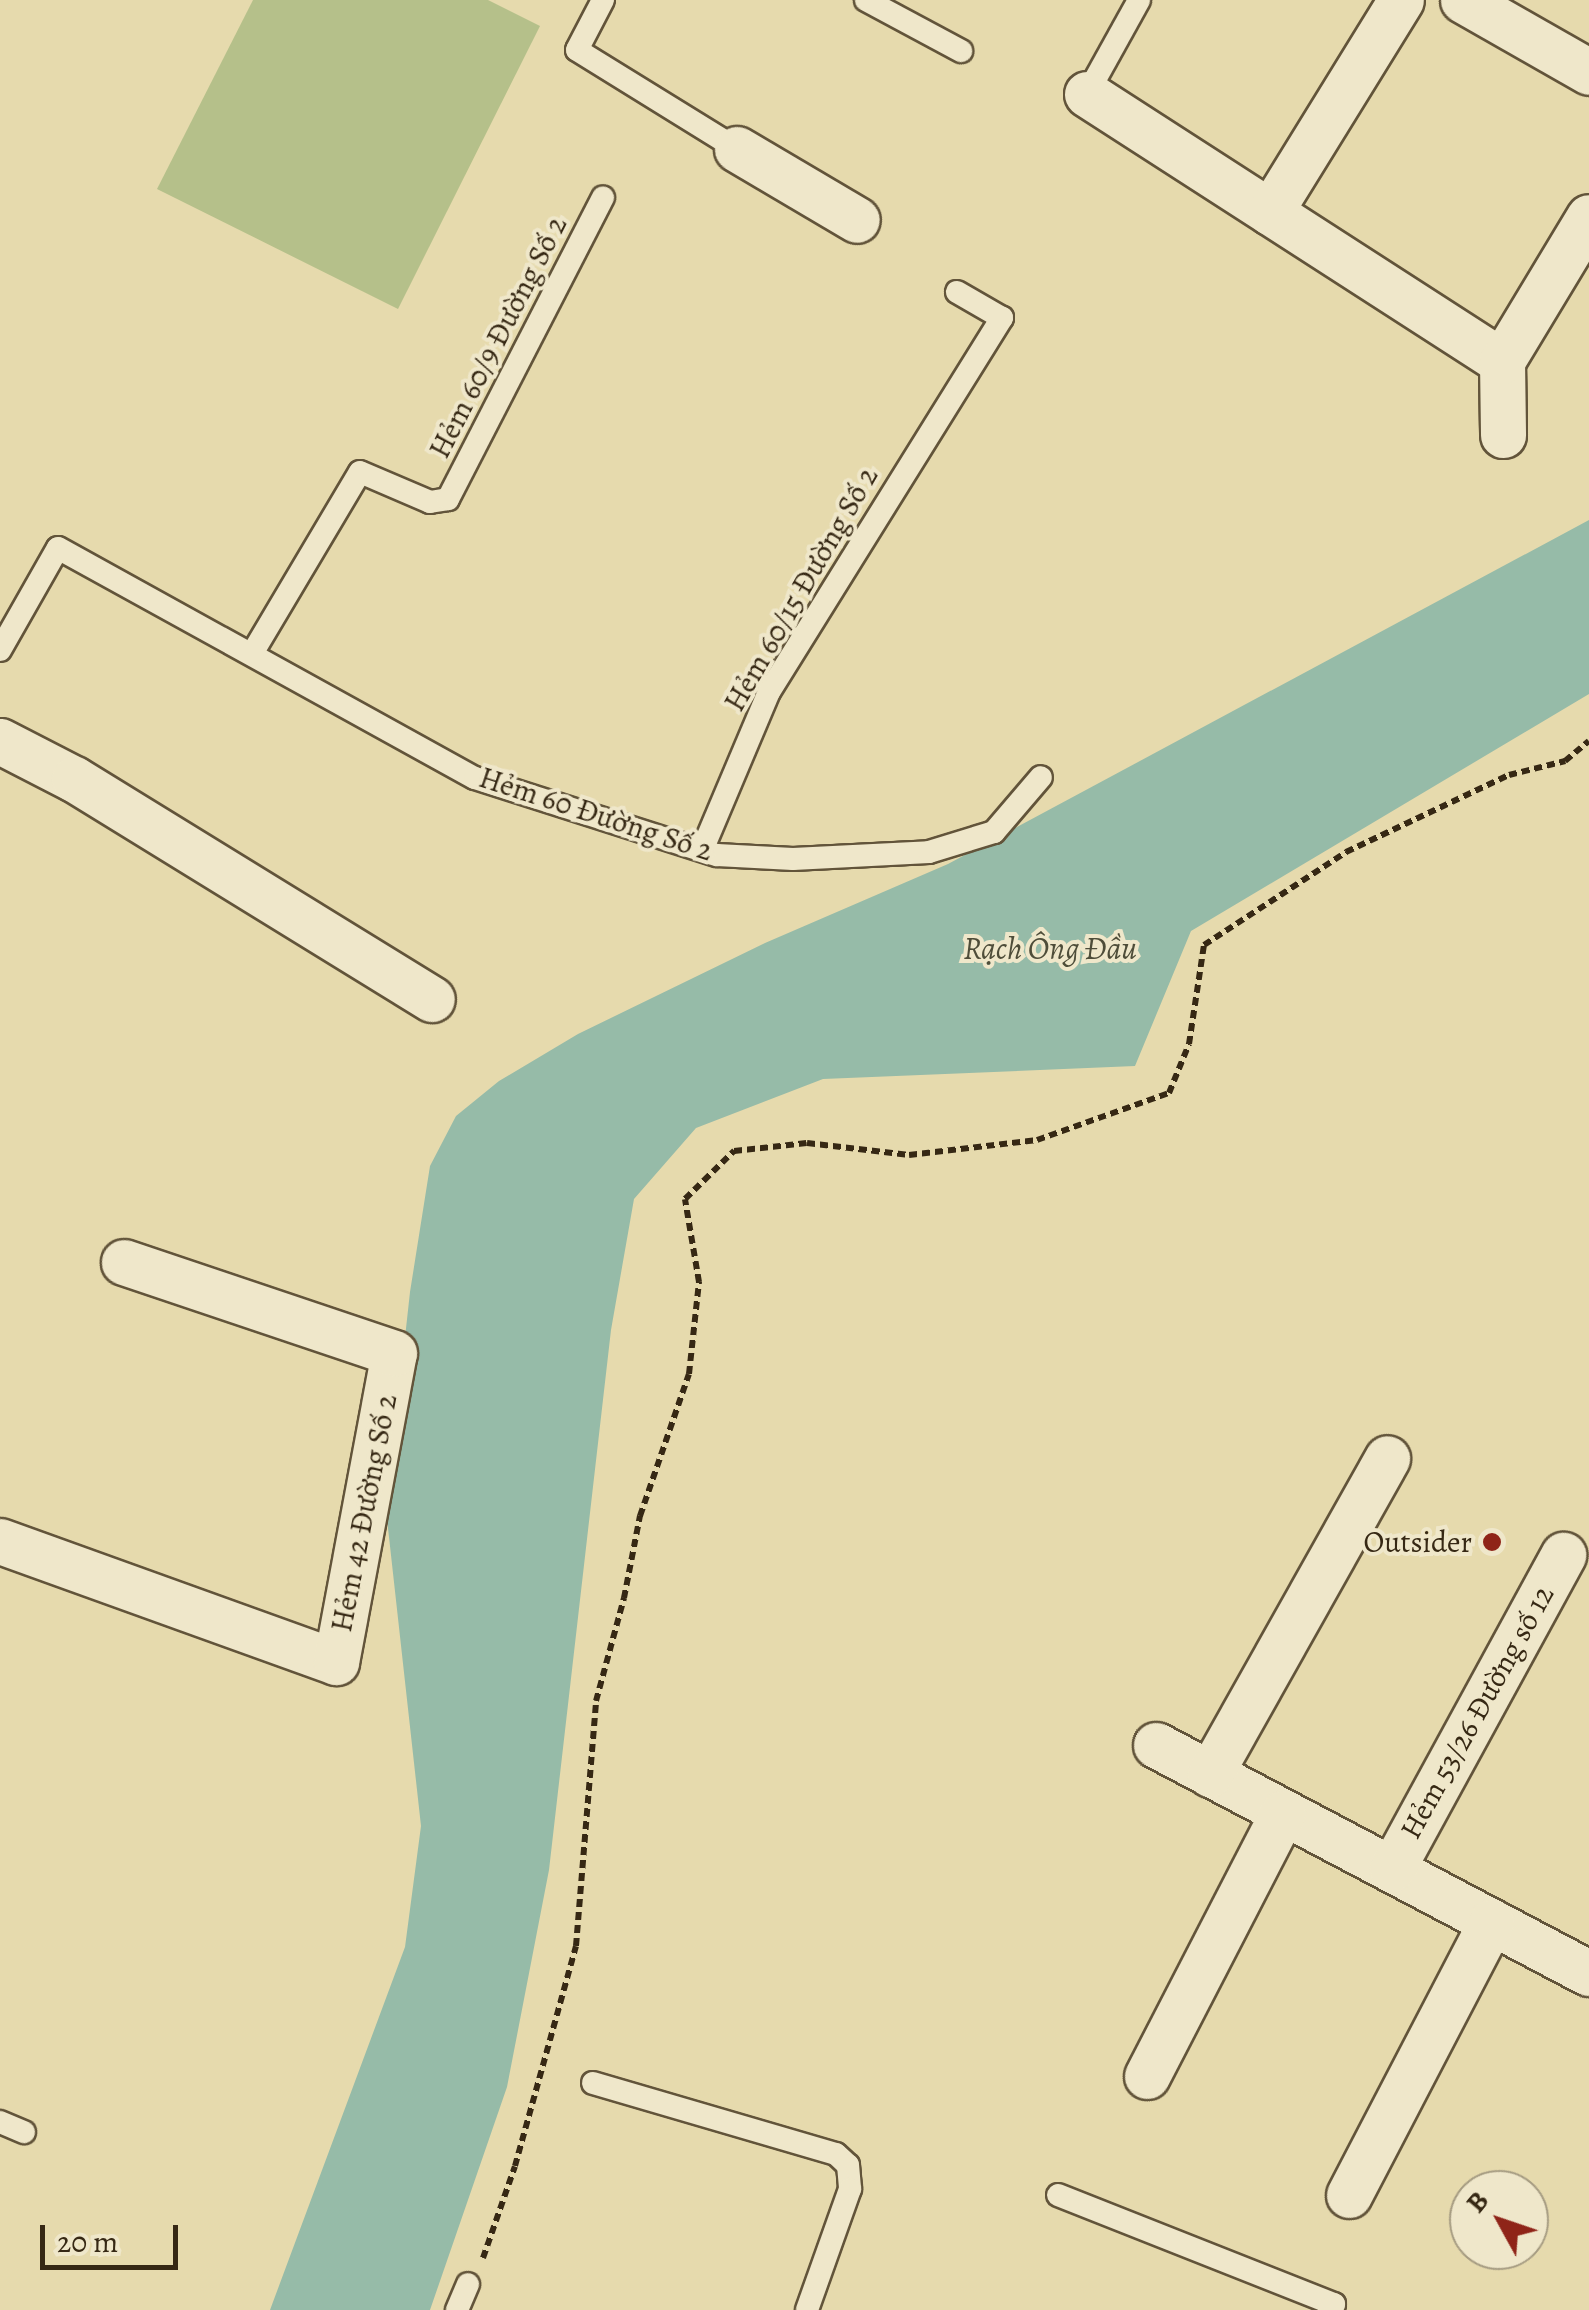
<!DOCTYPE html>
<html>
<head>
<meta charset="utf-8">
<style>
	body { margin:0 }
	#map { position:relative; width:1589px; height:2310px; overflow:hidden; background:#e6daad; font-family:Alegreya,serif }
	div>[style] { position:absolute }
	.green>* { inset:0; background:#b5c08a }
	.water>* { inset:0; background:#96bba8 }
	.path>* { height:6px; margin-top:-3px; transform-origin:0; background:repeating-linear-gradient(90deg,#362814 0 8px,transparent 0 13px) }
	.roads { filter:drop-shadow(2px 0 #62543a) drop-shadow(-2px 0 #62543a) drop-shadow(0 2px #62543a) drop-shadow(0 -2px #62543a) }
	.service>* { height:22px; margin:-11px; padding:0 11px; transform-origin:11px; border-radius:11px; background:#efe7ca }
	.minor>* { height:45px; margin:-22.5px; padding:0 22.5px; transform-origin:22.5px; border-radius:22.5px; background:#efe7ca }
	.dots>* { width:28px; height:28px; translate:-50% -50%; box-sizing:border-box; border:5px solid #efe7ca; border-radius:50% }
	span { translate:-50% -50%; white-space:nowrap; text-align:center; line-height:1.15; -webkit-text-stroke:8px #efe7ca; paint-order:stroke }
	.street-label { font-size:30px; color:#362814 }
	.poi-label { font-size:30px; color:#362814 }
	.right { translate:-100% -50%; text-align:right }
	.water-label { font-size:32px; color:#4e4d39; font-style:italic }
	.north { position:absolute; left:1449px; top:2170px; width:100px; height:100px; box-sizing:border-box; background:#efe7ca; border:2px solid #a59b81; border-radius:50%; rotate:310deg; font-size:28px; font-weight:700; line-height:40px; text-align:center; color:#362814 }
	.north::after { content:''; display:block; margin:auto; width:35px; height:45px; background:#8f2418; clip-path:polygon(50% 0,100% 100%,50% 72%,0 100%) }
	.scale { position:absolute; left:40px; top:2225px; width:138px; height:45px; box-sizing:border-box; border:5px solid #362814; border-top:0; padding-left:12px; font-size:30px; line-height:35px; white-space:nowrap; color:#362814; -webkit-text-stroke:8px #efe7ca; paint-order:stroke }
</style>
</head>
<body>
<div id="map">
	<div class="green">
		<div style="clip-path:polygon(253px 0,488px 0,540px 26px,398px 309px,157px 189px)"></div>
	</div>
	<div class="water">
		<div style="clip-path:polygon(1589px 520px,1589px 694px,1191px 931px,1135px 1066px,823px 1079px,696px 1128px,634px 1199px,611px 1330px,549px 1870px,507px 2087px,430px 2310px,270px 2310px,405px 1947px,421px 1826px,386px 1510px,410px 1292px,430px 1166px,456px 1116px,499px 1081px,578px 1034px,765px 943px,948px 864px)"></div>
	</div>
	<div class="path">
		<div style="left:483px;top:2258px;width:97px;rotate:-70.8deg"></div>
		<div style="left:515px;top:2166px;width:228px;rotate:-74.5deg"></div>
		<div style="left:576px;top:1946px;width:246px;rotate:-85.3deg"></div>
		<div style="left:596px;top:1701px;width:107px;rotate:-74.8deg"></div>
		<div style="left:624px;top:1598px;width:84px;rotate:-79deg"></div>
		<div style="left:640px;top:1516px;width:150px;rotate:-71deg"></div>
		<div style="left:689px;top:1374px;width:93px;rotate:-83.8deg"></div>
		<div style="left:699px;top:1282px;width:84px;rotate:-99.6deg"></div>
		<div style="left:685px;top:1199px;width:69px;rotate:-44.4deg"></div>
		<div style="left:734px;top:1151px;width:73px;rotate:-6.3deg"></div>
		<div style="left:807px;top:1143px;width:103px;rotate:6.7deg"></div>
		<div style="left:909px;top:1155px;width:129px;rotate:-6.7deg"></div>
		<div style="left:1037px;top:1140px;width:140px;rotate:-19.6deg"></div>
		<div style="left:1169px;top:1093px;width:53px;rotate:-67.8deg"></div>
		<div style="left:1189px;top:1044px;width:100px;rotate:-81.4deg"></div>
		<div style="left:1204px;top:945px;width:170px;rotate:-33.2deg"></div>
		<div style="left:1346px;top:852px;width:180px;rotate:-25.3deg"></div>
		<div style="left:1509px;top:775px;width:58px;rotate:-14deg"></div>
		<div style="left:1565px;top:761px;width:31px;rotate:-40deg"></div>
	</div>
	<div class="roads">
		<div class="service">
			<div style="left:603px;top:0;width:56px;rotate:117.5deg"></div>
			<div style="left:577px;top:50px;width:188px;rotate:31.7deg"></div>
			<div style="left:866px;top:0;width:108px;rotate:28.2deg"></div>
			<div style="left:1087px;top:94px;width:107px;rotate:-61deg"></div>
			<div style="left:0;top:650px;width:117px;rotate:-60.4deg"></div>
			<div style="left:58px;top:548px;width:476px;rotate:28.9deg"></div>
			<div style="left:475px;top:778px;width:254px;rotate:17.7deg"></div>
			<div style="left:717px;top:855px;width:76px;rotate:3deg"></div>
			<div style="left:793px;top:859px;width:136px;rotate:-2.9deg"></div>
			<div style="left:929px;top:852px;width:68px;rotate:-17.1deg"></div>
			<div style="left:994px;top:832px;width:72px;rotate:-49.5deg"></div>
			<div style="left:253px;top:652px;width:209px;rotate:-59.3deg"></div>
			<div style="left:360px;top:472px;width:76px;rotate:23.2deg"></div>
			<div style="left:430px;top:502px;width:18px;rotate:-9deg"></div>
			<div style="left:448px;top:499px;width:339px;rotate:-62.8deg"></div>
			<div style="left:703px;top:848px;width:169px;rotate:-67.1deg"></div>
			<div style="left:769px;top:692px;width:441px;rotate:-58.1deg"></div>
			<div style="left:1002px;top:318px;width:52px;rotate:-150deg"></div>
			<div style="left:593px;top:2083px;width:253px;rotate:16.3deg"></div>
			<div style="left:836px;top:2154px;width:16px;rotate:43deg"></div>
			<div style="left:848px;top:2165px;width:24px;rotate:85deg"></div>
			<div style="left:850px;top:2189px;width:128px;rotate:109.6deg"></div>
			<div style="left:0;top:2122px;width:26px;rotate:23deg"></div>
			<div style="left:1058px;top:2195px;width:297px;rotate:21.6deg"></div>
			<div style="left:1334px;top:2304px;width:8px;rotate:130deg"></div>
			<div style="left:457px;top:2310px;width:28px;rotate:-67deg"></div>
		</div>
		<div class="minor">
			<div style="left:1463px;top:0;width:145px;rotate:29.7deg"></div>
			<div style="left:1087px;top:94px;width:493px;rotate:32.8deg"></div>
			<div style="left:1502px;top:361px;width:74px;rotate:89.2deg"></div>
			<div style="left:737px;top:149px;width:139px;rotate:30.6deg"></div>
			<div style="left:1270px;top:212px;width:249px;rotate:-58.3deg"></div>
			<div style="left:1502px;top:361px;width:168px;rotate:-58.9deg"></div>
			<div style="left:0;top:741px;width:83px;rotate:27.2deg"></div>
			<div style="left:74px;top:779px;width:420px;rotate:31.6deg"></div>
			<div style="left:0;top:1541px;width:357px;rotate:19.8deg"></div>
			<div style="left:336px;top:1662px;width:314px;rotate:-79.4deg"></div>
			<div style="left:394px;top:1353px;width:285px;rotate:-161.4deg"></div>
			<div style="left:1156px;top:1745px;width:489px;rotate:27.8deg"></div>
			<div style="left:1210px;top:1774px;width:362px;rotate:-60.7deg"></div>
			<div style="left:1392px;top:1869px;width:358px;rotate:-61.4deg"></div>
			<div style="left:1147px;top:2076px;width:296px;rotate:-62.7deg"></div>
			<div style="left:1349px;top:2195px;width:308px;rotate:-62.5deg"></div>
		</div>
	</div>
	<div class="dots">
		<div style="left:1492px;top:1542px;background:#8f2418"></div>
	</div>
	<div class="street-label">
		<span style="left:498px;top:337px;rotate:-63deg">Hẻm 60/9 Đường Số 2</span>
		<span style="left:801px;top:589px;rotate:-60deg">Hẻm 60/15 Đường Số 2</span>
		<span style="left:596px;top:814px;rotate:18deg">Hẻm 60 Đường Số 2</span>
		<span style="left:364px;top:1513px;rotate:-79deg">Hẻm 42 Đường Số 2</span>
		<span style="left:1477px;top:1712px;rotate:-61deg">Hẻm 53/26 Đường số 12</span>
	</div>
	<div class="poi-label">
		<span class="right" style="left:1472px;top:1542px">Outsider</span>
	</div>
	<div class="water-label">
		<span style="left:1050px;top:948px">Rạch Ông Đầu</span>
	</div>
	<div class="north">B</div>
	<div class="scale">20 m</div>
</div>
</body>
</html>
